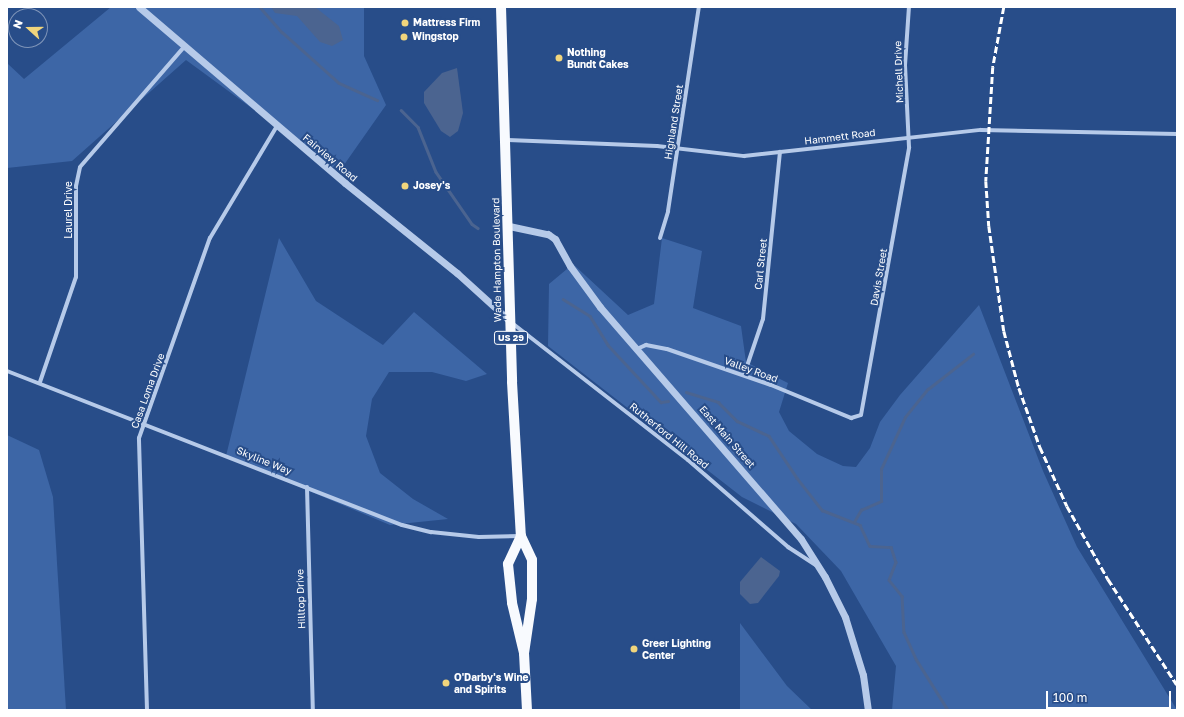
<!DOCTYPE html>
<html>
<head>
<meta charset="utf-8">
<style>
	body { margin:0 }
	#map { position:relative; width:1184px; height:717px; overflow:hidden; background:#284d89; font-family:"Golos Text",sans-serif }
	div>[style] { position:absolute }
	.green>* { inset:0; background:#3d66a6 }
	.water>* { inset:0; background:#4b6490 }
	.stream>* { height:2.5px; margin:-1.25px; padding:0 1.25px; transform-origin:1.25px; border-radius:1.25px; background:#4b6490 }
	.minor>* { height:4px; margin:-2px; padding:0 2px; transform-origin:2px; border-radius:2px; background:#b6cae9 }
	.tertiary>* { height:7px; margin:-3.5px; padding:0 3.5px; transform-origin:3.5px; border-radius:3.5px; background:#b6cae9 }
	.primary>* { height:10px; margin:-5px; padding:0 5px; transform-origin:5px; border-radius:5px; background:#f8fafe }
	.rail>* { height:2.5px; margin-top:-1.25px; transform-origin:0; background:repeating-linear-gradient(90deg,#fff 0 7px,transparent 0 10px) }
	.dots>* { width:11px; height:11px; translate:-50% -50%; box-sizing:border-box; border:2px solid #284d89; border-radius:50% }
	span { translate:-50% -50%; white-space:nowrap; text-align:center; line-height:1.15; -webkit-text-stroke:4px #284d89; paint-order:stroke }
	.shield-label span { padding:1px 3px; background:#284d89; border:1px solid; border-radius:3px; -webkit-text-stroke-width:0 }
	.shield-label { font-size:9px; color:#fff; font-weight:700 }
	.poi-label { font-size:10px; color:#fff; font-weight:700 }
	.left { translate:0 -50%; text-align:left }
	.street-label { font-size:10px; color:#fff }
	.frame { position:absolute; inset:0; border:8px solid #fff; pointer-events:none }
	.north { position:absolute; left:8px; top:8px; width:40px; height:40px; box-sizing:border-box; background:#284d89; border:1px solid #7e94b8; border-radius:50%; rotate:291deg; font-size:11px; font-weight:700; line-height:16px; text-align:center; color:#fff }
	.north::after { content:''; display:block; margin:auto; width:14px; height:18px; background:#f1d57c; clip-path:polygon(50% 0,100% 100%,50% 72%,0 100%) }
	.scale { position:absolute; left:1046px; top:691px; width:125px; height:18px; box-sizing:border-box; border:2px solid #fff; border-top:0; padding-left:5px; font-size:12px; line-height:14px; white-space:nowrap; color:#fff; -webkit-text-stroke:3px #284d89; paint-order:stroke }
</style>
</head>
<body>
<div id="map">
	<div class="green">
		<div style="clip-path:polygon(111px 7px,364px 7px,364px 56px,386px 105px,339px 172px,186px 60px,72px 161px,7px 168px,7px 63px,24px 79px)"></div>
		<div style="clip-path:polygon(279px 238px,316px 301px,383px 345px,414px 312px,487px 374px,466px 381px,432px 372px,389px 372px,372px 399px,366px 436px,380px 473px,413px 499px,448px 519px,390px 525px,226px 456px)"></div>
		<div style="clip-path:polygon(662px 238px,702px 251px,693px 308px,741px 326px,746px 362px,788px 383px,779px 412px,789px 431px,817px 454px,843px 466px,856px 467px,870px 448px,880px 422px,900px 395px,979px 305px,1043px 471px,1077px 547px,1177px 710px,892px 710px,896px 666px,841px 571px,796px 524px,742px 497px,548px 346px,549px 284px,573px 264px,628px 315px,654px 304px)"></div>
		<div style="clip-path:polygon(7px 435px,39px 450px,53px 497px,66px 710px,7px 710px)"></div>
		<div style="clip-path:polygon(740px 623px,787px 686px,812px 710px,740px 710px)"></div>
	</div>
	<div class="water">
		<div style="clip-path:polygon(271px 7px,315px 7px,339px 26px,343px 40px,332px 46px,320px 42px,297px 16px,275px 13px)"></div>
		<div style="clip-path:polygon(457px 68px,463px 113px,458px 131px,450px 137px,441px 131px,424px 103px,424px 92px,442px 73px)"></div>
		<div style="clip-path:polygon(761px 557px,780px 571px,779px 576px,758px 603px,750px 604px,740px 594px,740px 582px)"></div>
	</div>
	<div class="stream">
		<div style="left:260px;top:7px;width:33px;rotate:49deg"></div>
		<div style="left:282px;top:32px;width:76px;rotate:41.8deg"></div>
		<div style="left:339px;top:83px;width:42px;rotate:24.1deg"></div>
		<div style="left:401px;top:110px;width:24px;rotate:45deg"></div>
		<div style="left:418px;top:127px;width:48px;rotate:68.2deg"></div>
		<div style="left:436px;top:172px;width:63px;rotate:55.3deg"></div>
		<div style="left:472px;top:224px;width:7px;rotate:34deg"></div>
		<div style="left:563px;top:299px;width:32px;rotate:32deg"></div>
		<div style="left:590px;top:316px;width:34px;rotate:58deg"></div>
		<div style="left:608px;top:345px;width:78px;rotate:47.1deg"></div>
		<div style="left:661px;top:402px;width:7px;rotate:-8deg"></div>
		<div style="left:686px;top:392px;width:34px;rotate:17deg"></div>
		<div style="left:718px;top:402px;width:27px;rotate:45deg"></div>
		<div style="left:737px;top:421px;width:35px;rotate:25deg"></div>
		<div style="left:769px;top:436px;width:50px;rotate:56.3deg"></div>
		<div style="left:797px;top:478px;width:41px;rotate:52deg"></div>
		<div style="left:822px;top:510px;width:41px;rotate:21.5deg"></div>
		<div style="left:860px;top:525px;width:23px;rotate:65deg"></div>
		<div style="left:870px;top:546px;width:21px;rotate:3deg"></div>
		<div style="left:891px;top:547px;width:16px;rotate:72deg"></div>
		<div style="left:896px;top:562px;width:19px;rotate:111deg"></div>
		<div style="left:889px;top:580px;width:21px;rotate:51deg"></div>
		<div style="left:902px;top:596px;width:36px;rotate:87deg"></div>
		<div style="left:904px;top:632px;width:30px;rotate:66deg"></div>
		<div style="left:916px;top:659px;width:60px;rotate:57.9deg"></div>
		<div style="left:854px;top:522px;width:14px;rotate:-60deg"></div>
		<div style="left:861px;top:510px;width:22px;rotate:-24deg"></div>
		<div style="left:881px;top:501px;width:32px;rotate:-90deg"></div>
		<div style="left:881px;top:469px;width:57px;rotate:-65.2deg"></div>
		<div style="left:905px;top:417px;width:36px;rotate:-51deg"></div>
		<div style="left:928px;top:389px;width:57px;rotate:-37.9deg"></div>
	</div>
	<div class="minor">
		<div style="left:506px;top:140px;width:151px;rotate:2.3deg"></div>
		<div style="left:657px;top:146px;width:88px;rotate:6.6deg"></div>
		<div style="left:744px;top:156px;width:238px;rotate:-6.3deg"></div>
		<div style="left:981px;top:130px;width:196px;rotate:1.2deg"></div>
		<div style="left:660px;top:238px;width:28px;rotate:-73deg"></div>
		<div style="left:668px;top:211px;width:206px;rotate:-81.4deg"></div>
		<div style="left:512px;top:323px;width:223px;rotate:37.9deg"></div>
		<div style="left:688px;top:460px;width:133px;rotate:41deg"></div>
		<div style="left:788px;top:547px;width:33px;rotate:33deg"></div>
		<div style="left:637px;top:349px;width:10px;rotate:-24deg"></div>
		<div style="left:646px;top:345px;width:21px;rotate:11deg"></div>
		<div style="left:667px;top:349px;width:110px;rotate:19.1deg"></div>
		<div style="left:771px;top:385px;width:87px;rotate:22.4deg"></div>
		<div style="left:851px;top:418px;width:10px;rotate:-17deg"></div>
		<div style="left:861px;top:415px;width:272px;rotate:-79.8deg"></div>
		<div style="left:909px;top:147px;width:82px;rotate:-92.8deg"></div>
		<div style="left:905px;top:65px;width:58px;rotate:-86.1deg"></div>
		<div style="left:7px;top:371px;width:424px;rotate:21.3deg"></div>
		<div style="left:402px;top:525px;width:30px;rotate:14deg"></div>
		<div style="left:431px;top:532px;width:48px;rotate:5.9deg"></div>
		<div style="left:479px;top:537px;width:42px;rotate:-1.4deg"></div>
		<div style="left:744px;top:375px;width:59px;rotate:-71.3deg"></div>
		<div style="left:763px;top:319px;width:168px;rotate:-84.2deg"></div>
		<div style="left:40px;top:382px;width:111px;rotate:-71.1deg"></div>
		<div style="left:76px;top:277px;width:91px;rotate:-90deg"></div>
		<div style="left:76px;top:186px;width:19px;rotate:-78deg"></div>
		<div style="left:80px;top:167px;width:159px;rotate:-49.1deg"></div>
		<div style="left:307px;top:487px;width:223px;rotate:88.5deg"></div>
		<div style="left:147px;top:710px;width:272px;rotate:-91.7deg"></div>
		<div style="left:139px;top:438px;width:212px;rotate:-70.5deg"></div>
		<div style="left:210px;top:238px;width:131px;rotate:-59.1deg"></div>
	</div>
	<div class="tertiary">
		<div style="left:139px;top:7px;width:271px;rotate:40.5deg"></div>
		<div style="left:345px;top:183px;width:144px;rotate:38.8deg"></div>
		<div style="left:457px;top:273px;width:72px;rotate:42.2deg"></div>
		<div style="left:509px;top:226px;width:40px;rotate:12deg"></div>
		<div style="left:548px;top:234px;width:9px;rotate:36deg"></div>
		<div style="left:555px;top:239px;width:31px;rotate:61deg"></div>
		<div style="left:570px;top:266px;width:51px;rotate:53.8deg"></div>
		<div style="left:600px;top:307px;width:307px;rotate:49.1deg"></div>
		<div style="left:801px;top:539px;width:45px;rotate:57.7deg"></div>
		<div style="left:825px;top:577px;width:45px;rotate:63.4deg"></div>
		<div style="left:845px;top:617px;width:61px;rotate:72.8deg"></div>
		<div style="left:863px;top:675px;width:35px;rotate:82deg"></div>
	</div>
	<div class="primary">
		<div style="left:501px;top:7px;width:375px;rotate:88.3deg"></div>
		<div style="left:512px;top:382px;width:154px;rotate:86.7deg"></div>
		<div style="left:521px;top:536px;width:26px;rotate:65deg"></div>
		<div style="left:532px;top:560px;width:39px;rotate:90deg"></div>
		<div style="left:532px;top:599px;width:55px;rotate:98.4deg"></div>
		<div style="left:521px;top:536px;width:31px;rotate:115deg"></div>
		<div style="left:508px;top:564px;width:39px;rotate:84deg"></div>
		<div style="left:512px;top:603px;width:51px;rotate:76.5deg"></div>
		<div style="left:524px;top:653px;width:57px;rotate:87deg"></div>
	</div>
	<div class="rail">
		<div style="left:1004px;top:7px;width:61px;rotate:100.4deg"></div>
		<div style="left:993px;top:67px;width:114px;rotate:93.5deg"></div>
		<div style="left:986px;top:181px;width:45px;rotate:86.2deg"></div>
		<div style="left:989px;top:226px;width:106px;rotate:81.9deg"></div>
		<div style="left:1004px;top:331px;width:59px;rotate:75.3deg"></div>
		<div style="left:1019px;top:388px;width:63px;rotate:70.4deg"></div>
		<div style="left:1040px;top:447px;width:65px;rotate:65.4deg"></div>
		<div style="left:1067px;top:506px;width:84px;rotate:60.7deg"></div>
		<div style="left:1108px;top:579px;width:126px;rotate:56.9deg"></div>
	</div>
	<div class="dots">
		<div style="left:405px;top:23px;background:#f1d57c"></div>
		<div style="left:404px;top:37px;background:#f1d57c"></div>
		<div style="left:559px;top:58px;background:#f1d57c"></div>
		<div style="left:405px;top:186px;background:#f1d57c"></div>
		<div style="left:634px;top:649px;background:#f1d57c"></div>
		<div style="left:446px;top:683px;background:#f1d57c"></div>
	</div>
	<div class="shield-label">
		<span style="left:511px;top:338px">US 29</span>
	</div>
	<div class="poi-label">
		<span class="left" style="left:413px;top:23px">Mattress Firm</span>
		<span class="left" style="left:412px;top:37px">Wingstop</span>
		<span class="left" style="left:567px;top:58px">Nothing<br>Bundt Cakes</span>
		<span class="left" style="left:413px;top:186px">Josey's</span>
		<span class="left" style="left:642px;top:649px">Greer Lighting<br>Center</span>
		<span class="left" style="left:454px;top:683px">O'Darby's Wine<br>and Spirits</span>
	</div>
	<div class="street-label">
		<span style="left:899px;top:72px;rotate:-92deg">Michell Drive</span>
		<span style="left:674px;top:122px;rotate:-81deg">Highland Street</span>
		<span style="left:840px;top:137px;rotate:-7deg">Hammett Road</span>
		<span style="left:330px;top:158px;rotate:40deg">Fairview Road</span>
		<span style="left:69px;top:210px;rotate:-90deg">Laurel Drive</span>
		<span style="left:497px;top:260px;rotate:-91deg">Wade Hampton Boulevard</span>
		<span style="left:761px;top:264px;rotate:-84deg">Carl Street</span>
		<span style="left:879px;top:277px;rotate:-80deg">Davis Street</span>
		<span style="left:751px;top:370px;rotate:20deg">Valley Road</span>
		<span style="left:148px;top:391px;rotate:-70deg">Casa Loma Drive</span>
		<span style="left:669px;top:436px;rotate:39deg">Rutherford Hill Road</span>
		<span style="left:727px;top:437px;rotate:49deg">East Main Street</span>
		<span style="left:264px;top:461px;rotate:22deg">Skyline Way</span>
		<span style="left:301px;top:599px;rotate:-92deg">Hilltop Drive</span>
	</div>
	<div class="frame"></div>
	<div class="north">N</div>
	<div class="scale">100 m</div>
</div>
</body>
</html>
